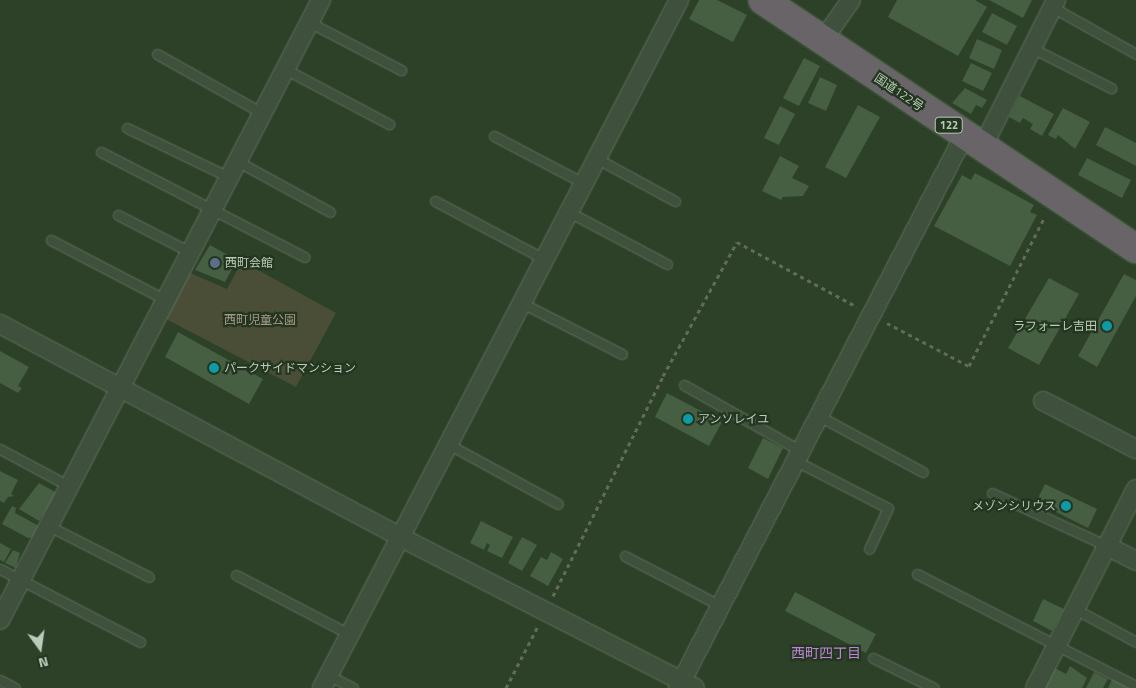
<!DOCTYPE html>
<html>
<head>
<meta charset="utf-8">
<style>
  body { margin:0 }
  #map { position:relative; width:1136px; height:688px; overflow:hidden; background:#2c4128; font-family:"Titillium Web","Noto Sans JP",sans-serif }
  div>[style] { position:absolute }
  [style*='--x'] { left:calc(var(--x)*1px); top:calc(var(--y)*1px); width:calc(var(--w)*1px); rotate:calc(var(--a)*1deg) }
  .green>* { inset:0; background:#4a4e37 }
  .building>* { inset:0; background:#465e42 }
  .path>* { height:3px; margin-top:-1.5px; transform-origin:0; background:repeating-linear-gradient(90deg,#626b56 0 4px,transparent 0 8px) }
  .roads { filter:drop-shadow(0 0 1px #60715d) drop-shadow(0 0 1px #60715d) }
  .service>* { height:9px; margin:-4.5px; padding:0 4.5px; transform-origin:4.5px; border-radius:4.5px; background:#3f503c }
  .minor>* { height:18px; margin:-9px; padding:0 9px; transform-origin:9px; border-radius:9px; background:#3f503c }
  .trunk>* { height:28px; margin:-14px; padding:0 14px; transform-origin:14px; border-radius:14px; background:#686468 }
  .dots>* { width:14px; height:14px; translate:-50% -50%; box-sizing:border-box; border:2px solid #233620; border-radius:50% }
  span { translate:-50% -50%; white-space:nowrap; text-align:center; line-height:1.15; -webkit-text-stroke:4.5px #233620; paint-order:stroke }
  .shield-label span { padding:1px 4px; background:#233620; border:1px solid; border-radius:4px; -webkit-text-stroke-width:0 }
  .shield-label { font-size:11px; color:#bbcbb9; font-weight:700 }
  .street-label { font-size:12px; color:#bbcbb9 }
  .poi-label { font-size:12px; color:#bbcbb9 }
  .left { translate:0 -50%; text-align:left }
  .right { translate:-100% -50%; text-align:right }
  .park-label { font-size:12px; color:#a99886 }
  .neighbourhood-label { font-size:14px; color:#bf84d8 }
  .north { position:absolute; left:15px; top:623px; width:50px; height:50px; -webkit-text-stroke:4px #233620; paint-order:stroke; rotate:166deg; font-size:14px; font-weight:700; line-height:20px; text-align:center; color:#bbcbb9 }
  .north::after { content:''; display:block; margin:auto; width:18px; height:22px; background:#bbcbb9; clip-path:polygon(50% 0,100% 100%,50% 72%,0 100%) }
</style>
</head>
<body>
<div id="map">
  <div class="green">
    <i style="clip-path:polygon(242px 261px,336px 313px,296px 387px,166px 319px,190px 273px,227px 289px)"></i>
  </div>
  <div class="building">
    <i style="clip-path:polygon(699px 0,717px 0,747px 15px,733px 42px,689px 19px)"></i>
    <i style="clip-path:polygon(897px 0,975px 0,987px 7px,958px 56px,888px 17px)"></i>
    <i style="clip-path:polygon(989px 0,1032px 0,1023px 18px)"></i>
    <i style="clip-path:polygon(992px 13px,1017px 26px,1007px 45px,982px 32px)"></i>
    <i style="clip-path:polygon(977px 39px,1002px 50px,994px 69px,969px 58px)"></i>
    <i style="clip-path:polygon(804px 58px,820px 66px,799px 106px,783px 98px)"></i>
    <i style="clip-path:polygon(971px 63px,992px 73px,983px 91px,962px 81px)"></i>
    <i style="clip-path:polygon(820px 77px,837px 85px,826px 111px,808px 103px)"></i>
    <i style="clip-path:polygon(965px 88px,987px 100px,982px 108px,976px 105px,971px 114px,952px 103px)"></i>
    <i style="clip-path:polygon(1020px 96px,1054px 114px,1042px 136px,1030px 129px,1033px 124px,1023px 118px,1020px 123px,1009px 117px)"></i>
    <i style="clip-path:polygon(858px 105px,880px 117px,846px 178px,825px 167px)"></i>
    <i style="clip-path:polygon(780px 106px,795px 114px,779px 145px,764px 138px)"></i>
    <i style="clip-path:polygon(1063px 108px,1090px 122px,1075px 149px,1058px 135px,1056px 139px,1048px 135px)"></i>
    <i style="clip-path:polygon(1105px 127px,1136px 143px,1136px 166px,1096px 145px)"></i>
    <i style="clip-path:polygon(780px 156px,799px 166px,792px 178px,809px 186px,803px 196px,783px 197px,781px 200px,762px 191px)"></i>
    <i style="clip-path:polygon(1087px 158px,1131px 180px,1122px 198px,1078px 175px)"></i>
    <i style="clip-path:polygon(975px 173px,1034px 205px,1030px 212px,1037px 215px,1010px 266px,934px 226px,962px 175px,971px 180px)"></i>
    <i style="clip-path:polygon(210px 245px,237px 260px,225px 282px,195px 270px)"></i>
    <i style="clip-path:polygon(1124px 274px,1136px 280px,1136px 296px,1097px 367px,1078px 356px)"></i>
    <i style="clip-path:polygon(1049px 278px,1079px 294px,1039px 365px,1008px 348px)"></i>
    <i style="clip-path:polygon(178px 332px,263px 379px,249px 404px,165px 357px)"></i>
    <i style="clip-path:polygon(0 351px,29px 367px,18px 386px,22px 388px,18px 393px,0 383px)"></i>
    <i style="clip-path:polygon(667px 393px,722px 422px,709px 446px,655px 417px)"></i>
    <i style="clip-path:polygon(763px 438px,783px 448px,768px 479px,748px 468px)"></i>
    <i style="clip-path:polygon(0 471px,18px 480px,11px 494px,14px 496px,8px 497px,4px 503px,0 501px)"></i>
    <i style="clip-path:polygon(39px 483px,57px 493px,39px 521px,19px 509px)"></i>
    <i style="clip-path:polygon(1045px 484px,1097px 509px,1088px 528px,1036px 502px)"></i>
    <i style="clip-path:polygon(12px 506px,16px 508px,15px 513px,39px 526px,34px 537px,28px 538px,2px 524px)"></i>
    <i style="clip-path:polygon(481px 521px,513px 537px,502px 558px,487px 551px,490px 545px,487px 543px,484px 550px,470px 543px)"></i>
    <i style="clip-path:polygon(522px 537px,537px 545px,522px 571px,508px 563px)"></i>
    <i style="clip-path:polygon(0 543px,11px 549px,4px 562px,0 560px)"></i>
    <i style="clip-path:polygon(13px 550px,20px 553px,16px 568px,5px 563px)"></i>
    <i style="clip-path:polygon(551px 552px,563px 559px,548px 586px,530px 576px,541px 557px,547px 560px)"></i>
    <i style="clip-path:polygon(795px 592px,876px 634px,866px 653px,785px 611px)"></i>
    <i style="clip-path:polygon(1043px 599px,1064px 609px,1052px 631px,1033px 621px)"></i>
    <i style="clip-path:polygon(1070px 666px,1087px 678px,1082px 688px,1045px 688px,1055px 668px,1066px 674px)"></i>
    <i style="clip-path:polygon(1094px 672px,1108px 679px,1103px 688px,1086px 688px)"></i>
    <i style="clip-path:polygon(1113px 677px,1128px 685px,1127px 688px,1108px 688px)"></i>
  </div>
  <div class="path">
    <i style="--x:887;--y:323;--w:93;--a:27.7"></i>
    <i style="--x:969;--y:366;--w:168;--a:-63.1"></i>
    <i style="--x:553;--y:596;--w:246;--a:-63.4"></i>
    <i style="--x:663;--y:376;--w:153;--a:-61.1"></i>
    <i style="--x:737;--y:242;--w:136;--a:28.4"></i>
    <i style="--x:506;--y:688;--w:70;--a:-62.7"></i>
  </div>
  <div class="roads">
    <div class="service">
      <i style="--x:1052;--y:7;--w:96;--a:29.2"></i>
      <i style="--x:309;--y:22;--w:104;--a:27.6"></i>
      <i style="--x:1032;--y:48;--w:89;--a:26.9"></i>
      <i style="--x:157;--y:54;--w:120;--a:29.3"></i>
      <i style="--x:285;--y:69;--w:118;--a:27.9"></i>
      <i style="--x:127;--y:128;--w:113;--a:25.7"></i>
      <i style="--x:494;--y:136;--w:101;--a:27.8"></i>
      <i style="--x:101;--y:152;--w:229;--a:27.3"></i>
      <i style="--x:596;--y:158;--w:90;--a:28.6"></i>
      <i style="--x:237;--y:161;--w:106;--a:28.7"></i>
      <i style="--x:435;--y:201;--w:123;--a:28"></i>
      <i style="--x:569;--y:212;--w:111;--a:28"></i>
      <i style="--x:118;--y:215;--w:81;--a:27.2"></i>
      <i style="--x:51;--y:240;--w:130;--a:27.6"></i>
      <i style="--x:522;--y:303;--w:112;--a:27"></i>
      <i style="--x:684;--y:385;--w:134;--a:29.4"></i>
      <i style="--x:819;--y:416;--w:118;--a:28.3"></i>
      <i style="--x:448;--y:444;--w:125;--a:28.6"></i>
      <i style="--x:0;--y:449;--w:78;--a:28.2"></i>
      <i style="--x:796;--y:461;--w:103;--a:27.1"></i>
      <i style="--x:888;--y:508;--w:45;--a:114.9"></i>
      <i style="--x:992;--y:493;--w:127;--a:24.7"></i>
      <i style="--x:49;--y:526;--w:112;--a:27"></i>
      <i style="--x:625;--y:556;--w:108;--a:27.5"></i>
      <i style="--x:0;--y:569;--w:158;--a:27.5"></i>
      <i style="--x:917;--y:574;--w:246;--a:27.1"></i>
      <i style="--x:236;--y:575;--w:127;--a:27.6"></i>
      <i style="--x:1075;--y:609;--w:69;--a:28.4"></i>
      <i style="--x:873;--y:658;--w:68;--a:26.2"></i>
      <i style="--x:328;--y:675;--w:28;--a:27"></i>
      <i style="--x:0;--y:680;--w:17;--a:28"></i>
    </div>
    <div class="minor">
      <i style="--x:823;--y:40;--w:49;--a:-55"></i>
      <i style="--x:982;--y:148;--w:165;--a:-63.4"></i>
      <i style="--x:0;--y:324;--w:453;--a:28"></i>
      <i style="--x:400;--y:537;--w:331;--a:27.1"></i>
      <i style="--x:1043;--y:401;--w:105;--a:27.3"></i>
      <i style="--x:1107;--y:546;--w:33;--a:27"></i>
      <i style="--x:0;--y:620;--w:698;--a:-62.63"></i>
      <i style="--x:322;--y:688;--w:775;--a:-62.58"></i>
      <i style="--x:678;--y:688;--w:622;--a:-62.61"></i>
      <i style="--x:1035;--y:688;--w:223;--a:-63.1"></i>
    </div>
    <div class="trunk">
      <i style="--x:763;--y:0;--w:448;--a:33.7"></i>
    </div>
  </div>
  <div class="dots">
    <i style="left:215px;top:263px;background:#5c6f8a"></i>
    <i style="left:1107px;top:326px;background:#0f9aa8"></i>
    <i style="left:214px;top:368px;background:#0f9aa8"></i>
    <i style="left:688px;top:419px;background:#0f9aa8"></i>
    <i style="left:1066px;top:506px;background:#0f9aa8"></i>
  </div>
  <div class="shield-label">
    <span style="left:949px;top:125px">122</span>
  </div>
  <div class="street-label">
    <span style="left:899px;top:92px;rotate:34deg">国道122号</span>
  </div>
  <div class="poi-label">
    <span class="left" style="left:225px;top:263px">西町会館</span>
    <span class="right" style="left:1097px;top:326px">ラフォーレ吉田</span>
    <span class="left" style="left:224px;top:368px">パークサイドマンション</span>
    <span class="left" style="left:698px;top:419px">アンソレイユ</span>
    <span class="right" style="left:1056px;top:506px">メゾンシリウス</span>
  </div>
  <div class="park-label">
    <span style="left:260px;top:320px">西町児童公園</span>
  </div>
  <div class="neighbourhood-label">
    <span style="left:826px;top:653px">西町四丁目</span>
  </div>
  <div class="north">N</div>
</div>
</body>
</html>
